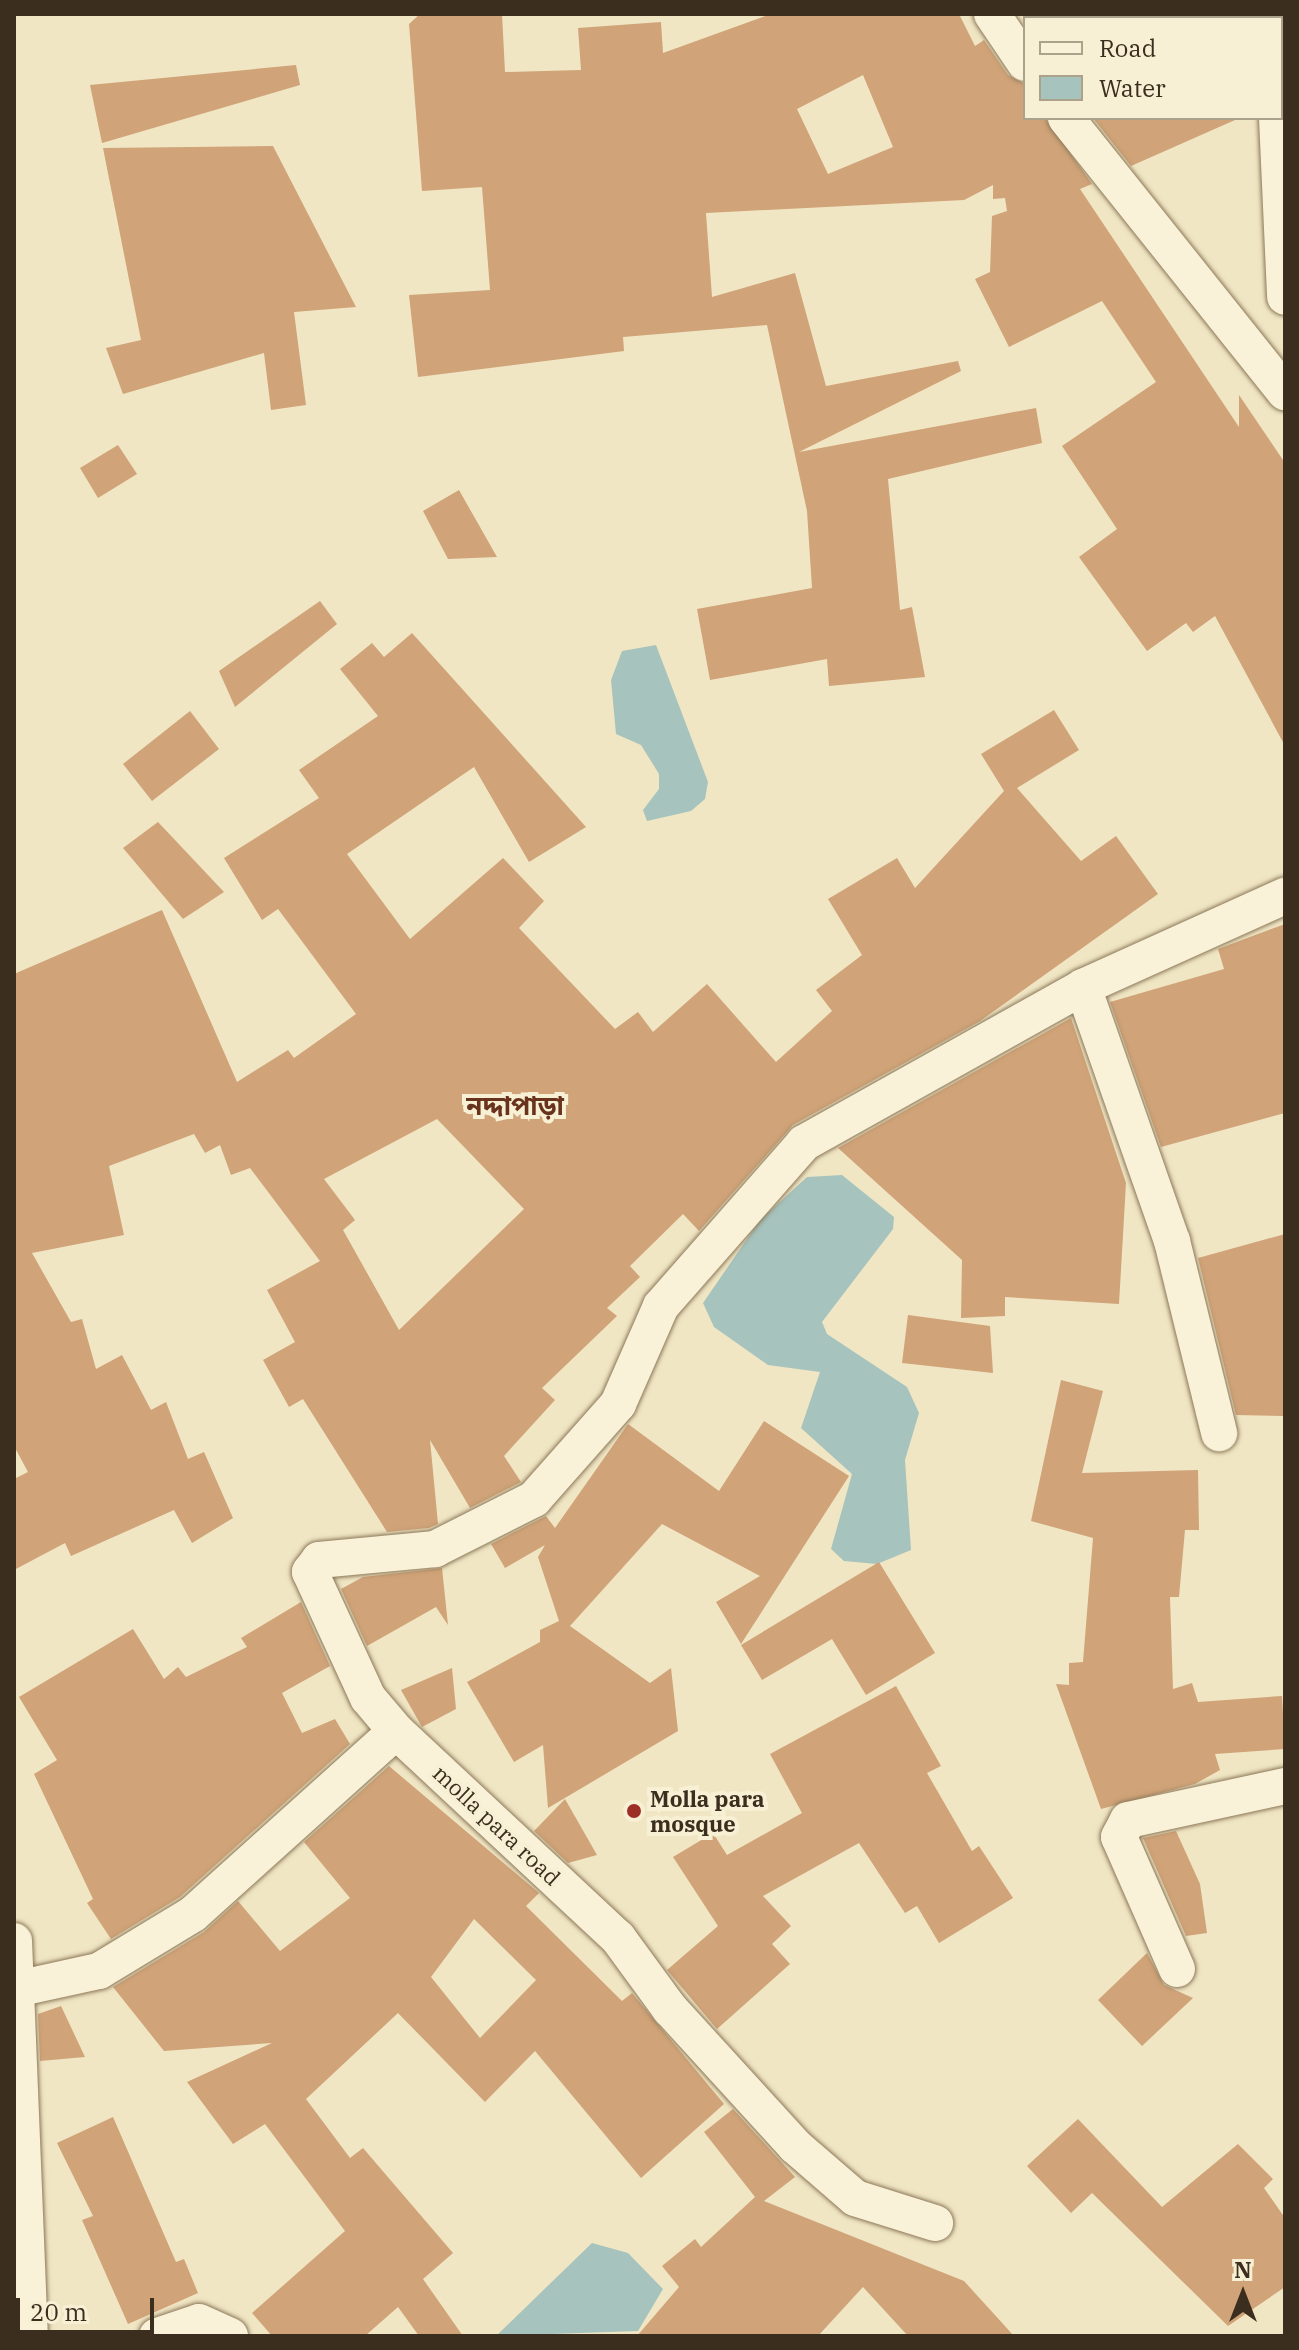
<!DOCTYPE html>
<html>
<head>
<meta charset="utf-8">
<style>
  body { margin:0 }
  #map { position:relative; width:1299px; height:2350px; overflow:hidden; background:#f0e6c4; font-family:"IBM Plex Serif","Noto Sans Bengali",serif }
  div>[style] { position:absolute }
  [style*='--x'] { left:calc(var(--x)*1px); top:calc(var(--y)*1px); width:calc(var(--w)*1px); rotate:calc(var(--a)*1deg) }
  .water>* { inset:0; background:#a6c3bd }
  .building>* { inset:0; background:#d0a378 }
  .roads { filter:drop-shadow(0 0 2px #8c7859) drop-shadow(0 0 2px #8c7859) }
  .minor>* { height:36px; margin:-18px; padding:0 18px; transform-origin:18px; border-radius:18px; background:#faf2d8 }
  .dots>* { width:22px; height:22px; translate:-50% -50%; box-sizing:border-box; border:4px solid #f7f0d4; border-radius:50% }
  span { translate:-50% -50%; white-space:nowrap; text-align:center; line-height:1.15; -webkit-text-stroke:8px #f7f0d4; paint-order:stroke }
  .poi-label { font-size:22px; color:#3b2e1e; font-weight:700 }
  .left { translate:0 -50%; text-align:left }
  .street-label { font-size:22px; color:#3b2e1e }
  .quarter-label { font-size:26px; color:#69321c; font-weight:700 }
  .frame { position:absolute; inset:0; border:16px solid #3b2e1e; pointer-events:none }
  .legend { position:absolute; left:1023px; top:16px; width:260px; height:104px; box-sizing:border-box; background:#f7f0d4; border:2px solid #aca28b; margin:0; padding:10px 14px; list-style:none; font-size:24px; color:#3b2e1e }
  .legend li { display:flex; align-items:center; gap:16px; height:40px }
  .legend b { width:40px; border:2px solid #aca28b }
  .north { position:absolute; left:1203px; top:2254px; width:80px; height:80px; -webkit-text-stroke:6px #f7f0d4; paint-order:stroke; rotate:0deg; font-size:22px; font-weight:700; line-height:32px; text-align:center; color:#3b2e1e }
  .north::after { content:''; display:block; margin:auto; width:28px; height:36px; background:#3b2e1e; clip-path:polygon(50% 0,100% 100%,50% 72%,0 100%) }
  .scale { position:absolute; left:16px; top:2298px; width:138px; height:36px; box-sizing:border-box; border:4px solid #3b2e1e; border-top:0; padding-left:10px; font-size:24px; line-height:28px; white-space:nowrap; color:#3b2e1e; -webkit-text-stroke:6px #f7f0d4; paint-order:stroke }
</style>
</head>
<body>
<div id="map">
  <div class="water">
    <i style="clip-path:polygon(656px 645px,708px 782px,705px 799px,691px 811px,647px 821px,643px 810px,659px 789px,659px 774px,641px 745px,616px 734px,611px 680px,622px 651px)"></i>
    <i style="clip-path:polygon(842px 1175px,894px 1217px,893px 1229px,822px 1322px,827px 1334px,907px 1387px,919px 1413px,905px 1460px,911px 1550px,877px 1564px,844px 1561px,831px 1549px,852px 1474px,801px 1428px,820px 1372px,768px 1365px,714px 1327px,703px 1303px,760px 1220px,807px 1177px)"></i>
    <i style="clip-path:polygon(592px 2243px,628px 2253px,663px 2289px,638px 2331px,496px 2336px)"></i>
  </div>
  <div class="building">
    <i style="clip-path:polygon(evenodd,420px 14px,502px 14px,505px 72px,581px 70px,578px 28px,661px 22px,663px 53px,771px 14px,959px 14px,975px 46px,984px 40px,1008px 75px,1025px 84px,1025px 118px,1045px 118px,1092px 184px,1080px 189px,1239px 427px,1239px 395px,1285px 463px,1285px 746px,1215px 616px,1193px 632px,1186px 623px,1147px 651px,1079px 557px,1117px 529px,1062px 446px,1156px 382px,1102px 301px,1009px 347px,975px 279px,990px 272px,992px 216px,1007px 211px,1005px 198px,993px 199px,993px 185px,964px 200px,706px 213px,712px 297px,795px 273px,826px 386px,958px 361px,961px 371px,799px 452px,1036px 408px,1042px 443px,888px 479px,900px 610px,912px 607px,925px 677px,829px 686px,827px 659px,710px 680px,697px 609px,812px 588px,807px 511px,767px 325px,623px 337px,624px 351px,418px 377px,409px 295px,490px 290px,482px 187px,422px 191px,409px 24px,420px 14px,863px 75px,893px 147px,828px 174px,797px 109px,863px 75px)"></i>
    <i style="clip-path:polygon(296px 65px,300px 85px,102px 143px,90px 85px)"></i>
    <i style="clip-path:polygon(1093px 118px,1146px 118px,1235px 120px,1131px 166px)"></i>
    <i style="clip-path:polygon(273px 146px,356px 307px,294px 312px,306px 405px,271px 410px,264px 353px,123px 394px,106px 348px,141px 340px,103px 148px)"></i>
    <i style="clip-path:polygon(118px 445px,137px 474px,98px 498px,80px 468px)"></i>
    <i style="clip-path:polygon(459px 490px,497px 557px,448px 559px,423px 511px)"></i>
    <i style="clip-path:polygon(320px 601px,337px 624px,235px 707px,219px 671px)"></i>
    <i style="clip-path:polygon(evenodd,412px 633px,586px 827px,529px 862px,474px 767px,347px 854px,410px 939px,503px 858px,544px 901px,519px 928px,615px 1029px,638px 1012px,653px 1032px,707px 984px,776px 1062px,832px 1011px,816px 990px,862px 955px,828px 899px,897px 858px,915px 888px,1004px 791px,981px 754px,1054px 710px,1079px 750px,1017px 788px,1081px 861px,1116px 836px,1158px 894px,980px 1021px,793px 1125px,699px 1231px,683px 1214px,630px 1266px,640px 1277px,607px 1308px,617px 1316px,542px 1388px,555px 1400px,504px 1456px,521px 1482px,470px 1508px,430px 1440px,438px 1524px,429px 1528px,387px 1532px,303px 1399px,289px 1407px,263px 1360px,295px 1342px,267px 1290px,320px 1261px,250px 1168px,231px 1175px,220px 1145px,205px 1153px,194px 1134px,109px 1166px,124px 1235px,32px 1253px,71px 1322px,82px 1319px,96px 1369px,122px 1355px,151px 1410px,166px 1402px,188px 1459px,204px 1452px,233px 1518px,192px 1543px,174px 1510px,71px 1556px,65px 1543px,14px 1570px,14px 1479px,28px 1472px,14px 1446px,14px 974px,162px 910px,237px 1082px,288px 1050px,294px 1058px,356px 1014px,278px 909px,262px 920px,224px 858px,319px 798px,299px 770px,378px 716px,340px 669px,372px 643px,384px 657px,412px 633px,437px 1119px,524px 1209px,399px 1330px,343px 1230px,355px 1220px,324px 1179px,437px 1119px)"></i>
    <i style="clip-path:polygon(190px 711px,219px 749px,152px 801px,123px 764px)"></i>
    <i style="clip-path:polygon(158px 822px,224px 892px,183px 919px,123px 848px)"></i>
    <i style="clip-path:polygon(1285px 924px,1285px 1113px,1161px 1147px,1110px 1002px,1224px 969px,1218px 949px)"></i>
    <i style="clip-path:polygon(1071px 1018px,1126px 1183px,1119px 1304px,1005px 1297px,1005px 1316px,961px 1318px,962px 1260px,838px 1148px)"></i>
    <i style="clip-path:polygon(1285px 1234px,1285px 1416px,1236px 1415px,1198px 1258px)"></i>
    <i style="clip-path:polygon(908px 1315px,990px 1326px,993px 1373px,902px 1363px)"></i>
    <i style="clip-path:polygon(1061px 1380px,1103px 1391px,1082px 1473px,1198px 1470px,1199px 1530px,1185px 1530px,1179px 1597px,1170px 1597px,1173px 1689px,1192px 1683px,1198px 1702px,1282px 1696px,1285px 1749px,1215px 1754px,1220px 1770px,1195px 1784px,1101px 1809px,1056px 1684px,1069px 1685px,1069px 1663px,1083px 1662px,1093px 1538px,1031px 1521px)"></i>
    <i style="clip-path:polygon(764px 1421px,849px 1476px,741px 1644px,716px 1602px,760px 1576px,662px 1524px,570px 1626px,650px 1683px,671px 1668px,678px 1731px,548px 1808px,543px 1745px,514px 1762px,467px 1682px,540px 1642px,540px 1630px,559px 1621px,538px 1557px,545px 1545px,505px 1568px,491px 1544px,546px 1516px,555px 1528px,628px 1424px,719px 1491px)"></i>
    <i style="clip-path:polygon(879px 1562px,935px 1653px,866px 1695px,832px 1639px,762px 1680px,741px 1645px)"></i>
    <i style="clip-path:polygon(442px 1568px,448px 1625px,436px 1607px,367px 1646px,341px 1589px,363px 1577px)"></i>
    <i style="clip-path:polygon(301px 1602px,330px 1666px,282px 1693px,302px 1733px,335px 1719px,350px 1744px,180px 1897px,111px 1939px,87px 1903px,93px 1899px,34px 1774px,57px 1760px,19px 1697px,133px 1629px,164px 1679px,178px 1667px,186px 1677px,247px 1647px,241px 1638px)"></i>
    <i style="clip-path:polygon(452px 1668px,456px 1709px,422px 1727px,401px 1690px)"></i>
    <i style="clip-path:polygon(896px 1686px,941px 1766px,927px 1773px,972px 1851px,979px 1846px,1013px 1898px,939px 1943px,917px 1906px,905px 1913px,859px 1843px,763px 1896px,791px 1926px,772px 1944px,790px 1964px,717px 2029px,667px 1970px,718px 1926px,673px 1857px,713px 1833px,727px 1855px,802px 1813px,770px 1754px)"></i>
    <i style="clip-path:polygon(evenodd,389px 1766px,539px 1893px,526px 1906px,622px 2001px,632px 1993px,724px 2104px,641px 2178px,535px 2051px,485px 2102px,398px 2013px,306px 2099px,350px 2158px,363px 2148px,453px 2253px,423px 2279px,463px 2336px,419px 2336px,398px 2307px,365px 2336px,272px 2336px,252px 2313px,345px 2231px,265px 2124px,233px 2144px,187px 2082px,272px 2043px,164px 2051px,113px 1987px,204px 1932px,238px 1901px,280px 1951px,350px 1898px,304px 1842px,389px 1766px,474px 1919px,536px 1980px,480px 2038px,431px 1977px,474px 1919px)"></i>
    <i style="clip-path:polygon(565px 1799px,597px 1855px,568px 1863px,534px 1831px)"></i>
    <i style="clip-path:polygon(1176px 1831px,1200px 1884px,1207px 1933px,1186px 1936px,1143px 1838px)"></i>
    <i style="clip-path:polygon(1147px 1953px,1164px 1985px,1193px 1998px,1142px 2046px,1098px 2000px)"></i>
    <i style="clip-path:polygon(61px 2006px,85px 2057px,40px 2061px,38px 2014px)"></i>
    <i style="clip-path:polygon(733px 2109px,795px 2177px,764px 2201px,964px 2281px,1014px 2336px,908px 2336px,863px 2287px,818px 2336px,637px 2336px,679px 2287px,662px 2266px,695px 2239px,701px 2247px,755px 2197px,704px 2132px)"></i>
    <i style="clip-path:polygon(113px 2117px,176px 2262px,184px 2259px,198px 2293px,128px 2324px,82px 2220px,93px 2216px,57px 2143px)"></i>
    <i style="clip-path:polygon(1078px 2119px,1162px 2207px,1238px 2144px,1273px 2179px,1264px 2188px,1285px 2218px,1285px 2287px,1228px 2326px,1092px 2193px,1071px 2213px,1027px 2166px)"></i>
  </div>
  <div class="roads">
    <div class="minor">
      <i style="--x:992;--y:14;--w:59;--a:56"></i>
      <i style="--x:1276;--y:18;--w:4;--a:-90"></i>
      <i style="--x:1066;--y:118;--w:351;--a:51.4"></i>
      <i style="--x:1277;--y:118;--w:179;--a:87.4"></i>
      <i style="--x:1083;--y:987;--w:269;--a:70.7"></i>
      <i style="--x:1172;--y:1241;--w:198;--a:76.2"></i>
      <i style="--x:396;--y:1731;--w:43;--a:-130.3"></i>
      <i style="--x:368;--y:1698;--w:139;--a:-114.7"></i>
      <i style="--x:310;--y:1572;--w:15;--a:-53"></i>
      <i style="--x:319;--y:1560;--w:117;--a:-5.4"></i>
      <i style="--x:435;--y:1549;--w:111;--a:-26.8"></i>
      <i style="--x:534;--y:1499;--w:127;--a:-48.5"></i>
      <i style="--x:618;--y:1404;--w:107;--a:-66.3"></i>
      <i style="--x:661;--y:1306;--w:217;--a:-48.7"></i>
      <i style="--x:804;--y:1143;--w:320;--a:-29.2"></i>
      <i style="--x:1083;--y:987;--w:222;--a:-24.3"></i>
      <i style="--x:14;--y:1941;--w:395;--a:87.7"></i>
      <i style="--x:1177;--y:1969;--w:144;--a:-113.7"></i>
      <i style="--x:1119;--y:1837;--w:19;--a:-62"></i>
      <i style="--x:1128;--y:1820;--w:161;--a:-12.2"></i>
      <i style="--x:21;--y:1988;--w:80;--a:-12.3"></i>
      <i style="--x:99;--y:1971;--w:110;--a:-31.2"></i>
      <i style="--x:193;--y:1914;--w:273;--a:-42"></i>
      <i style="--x:396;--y:1731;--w:304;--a:43"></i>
      <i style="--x:618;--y:1938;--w:88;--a:53.8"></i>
      <i style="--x:670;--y:2009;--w:185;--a:47.6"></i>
      <i style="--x:795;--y:2146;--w:79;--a:40.9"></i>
      <i style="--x:855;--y:2198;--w:84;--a:17.4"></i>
      <i style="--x:157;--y:2336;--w:44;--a:-18.4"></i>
      <i style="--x:199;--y:2322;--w:34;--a:24"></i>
    </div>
  </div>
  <div class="dots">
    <i style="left:634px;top:1811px;background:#9d2f27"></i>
  </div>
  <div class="poi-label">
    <span class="left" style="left:650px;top:1811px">Molla para<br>mosque</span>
  </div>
  <div class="street-label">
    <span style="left:497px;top:1825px;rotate:43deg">molla para road</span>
  </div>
  <div class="quarter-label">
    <span style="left:515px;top:1106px">নদ্দাপাড়া</span>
  </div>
  <div class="frame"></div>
  <ul class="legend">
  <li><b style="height:10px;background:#faf2d8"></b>Road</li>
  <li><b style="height:22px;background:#a6c3bd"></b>Water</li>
  </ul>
  <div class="north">N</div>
  <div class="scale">20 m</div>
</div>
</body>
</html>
